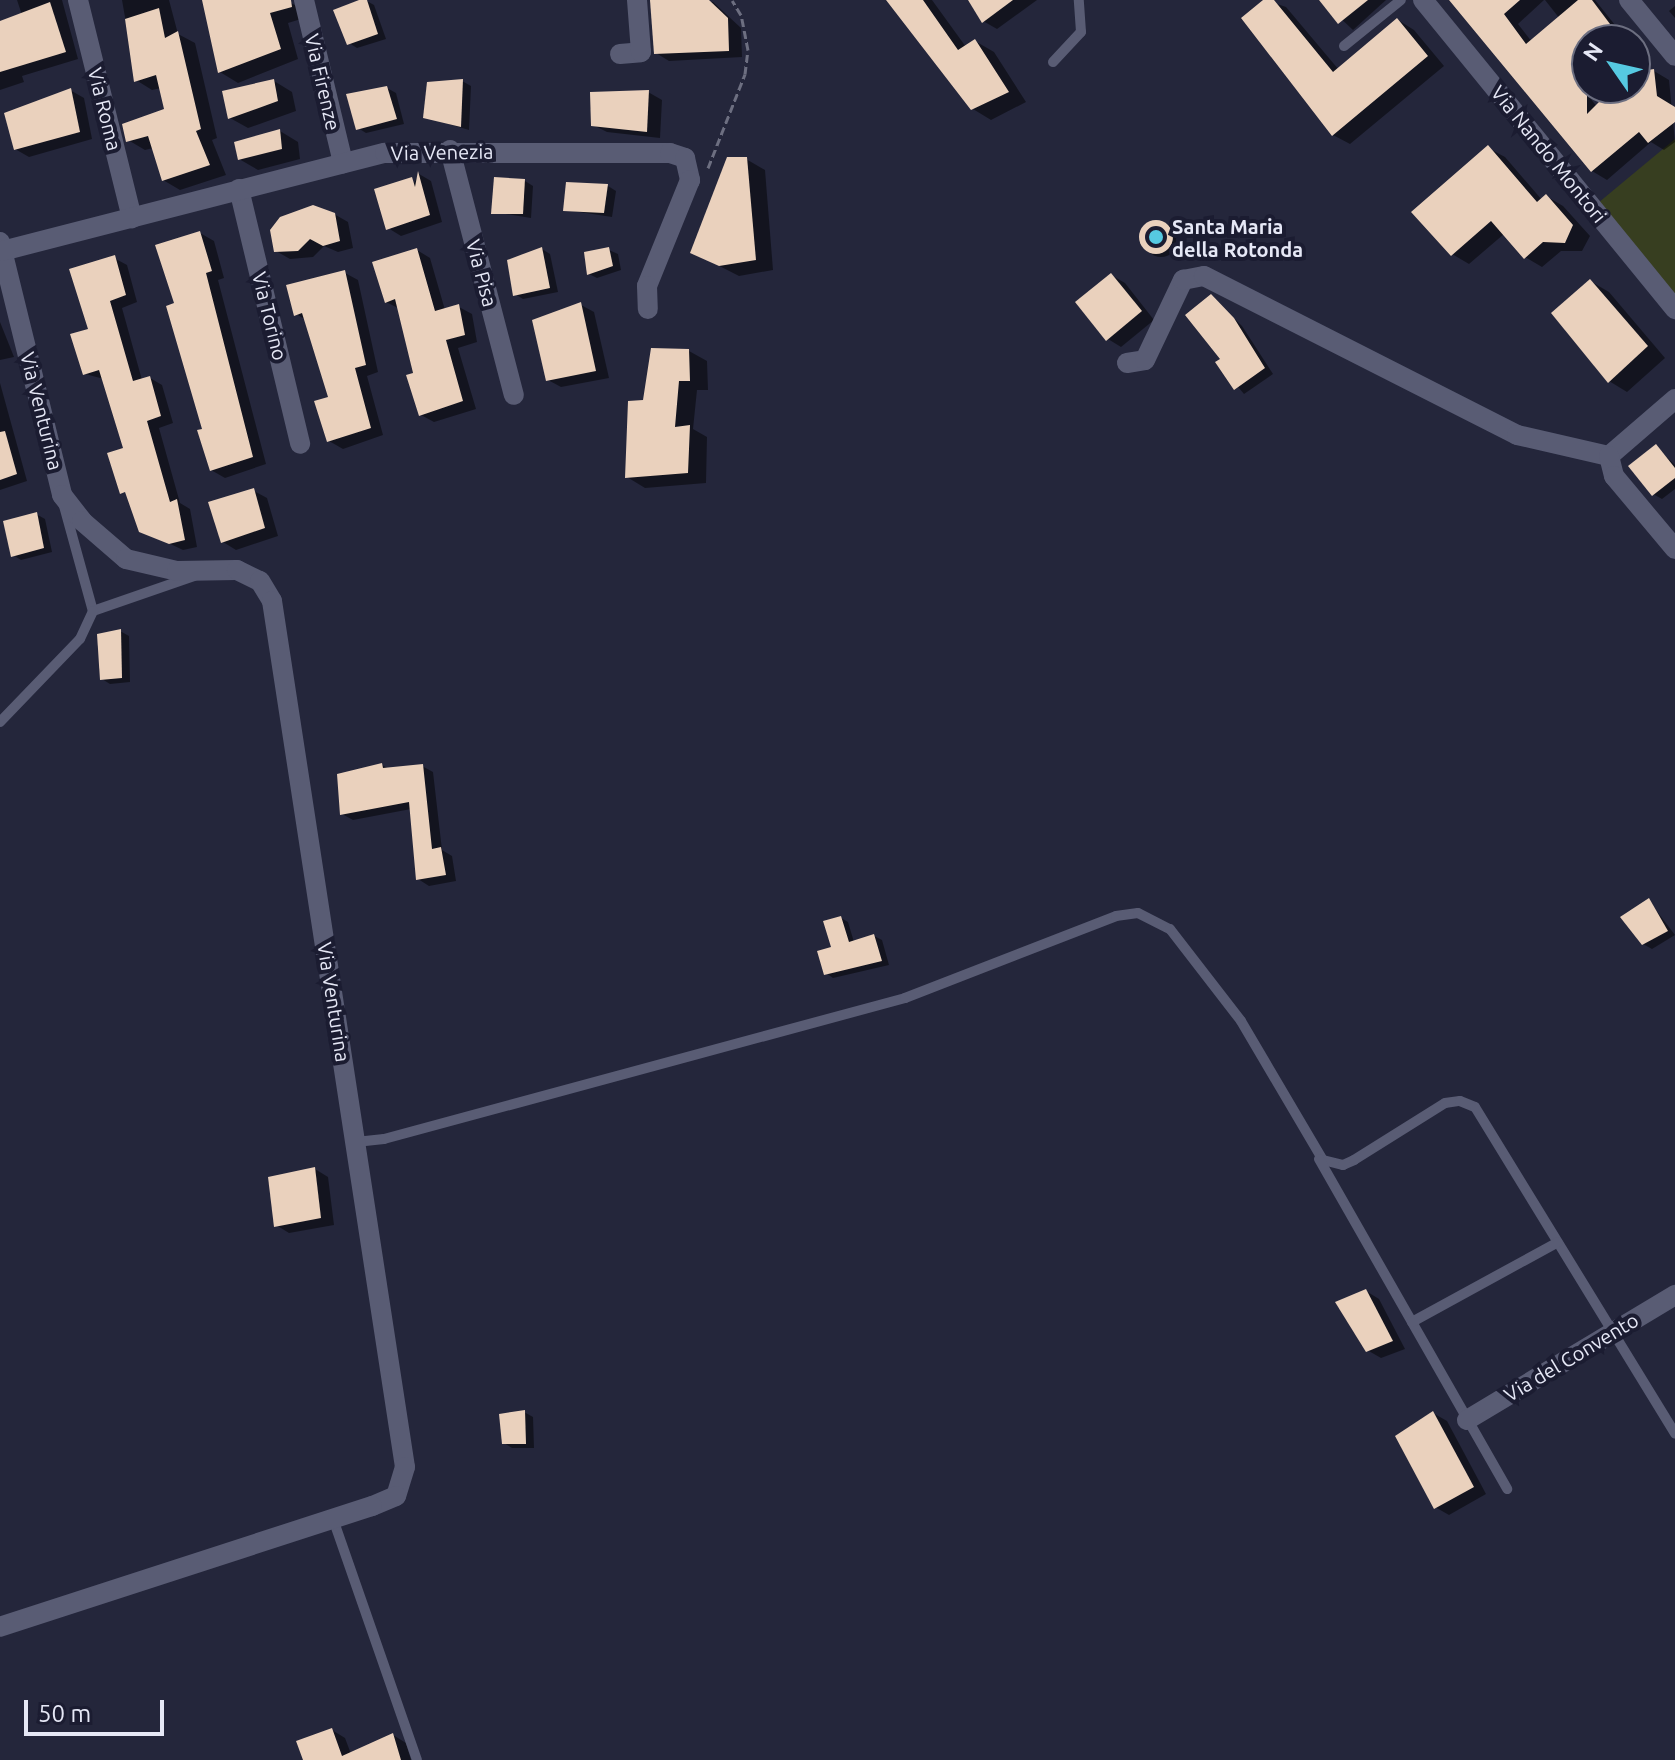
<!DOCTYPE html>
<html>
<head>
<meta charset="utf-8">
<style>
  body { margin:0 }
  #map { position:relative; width:1675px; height:1760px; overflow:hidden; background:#24263b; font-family:Ubuntu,sans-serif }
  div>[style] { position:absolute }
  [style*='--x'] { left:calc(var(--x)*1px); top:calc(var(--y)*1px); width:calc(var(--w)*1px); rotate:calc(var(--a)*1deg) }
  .green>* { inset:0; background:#373e20 }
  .shadow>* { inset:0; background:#0007 }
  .round { border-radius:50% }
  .building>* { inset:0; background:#ead1bd }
  .path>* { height:3px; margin-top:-1.5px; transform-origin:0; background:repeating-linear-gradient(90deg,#6d6f81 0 8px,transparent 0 12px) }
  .lane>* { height:10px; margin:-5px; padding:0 5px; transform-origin:5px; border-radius:5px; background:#595c74 }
  .street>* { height:20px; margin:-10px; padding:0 10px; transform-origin:10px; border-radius:10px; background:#595c74 }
  .dots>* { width:22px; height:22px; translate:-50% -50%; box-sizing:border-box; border:4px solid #1b1c31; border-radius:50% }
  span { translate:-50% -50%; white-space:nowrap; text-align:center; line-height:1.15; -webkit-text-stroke:8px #1b1c31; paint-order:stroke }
  .street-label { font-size:20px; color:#e6e8f6 }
  .poi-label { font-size:20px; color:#e6e8f6; font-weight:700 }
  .left { translate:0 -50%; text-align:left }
  .north { position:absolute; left:1571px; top:24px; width:80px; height:80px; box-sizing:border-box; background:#1b1c31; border:2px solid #6c6e80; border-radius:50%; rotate:304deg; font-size:22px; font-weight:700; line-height:32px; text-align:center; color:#e6e8f6 }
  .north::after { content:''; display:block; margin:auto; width:28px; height:36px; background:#56c9e1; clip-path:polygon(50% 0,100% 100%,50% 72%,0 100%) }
  .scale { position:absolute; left:24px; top:1700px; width:140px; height:36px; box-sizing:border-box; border:4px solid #e6e8f6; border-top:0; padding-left:10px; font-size:24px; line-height:28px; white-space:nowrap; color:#e6e8f6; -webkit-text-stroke:6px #1b1c31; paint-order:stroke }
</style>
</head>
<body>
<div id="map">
  <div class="green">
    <i style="clip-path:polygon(1675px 139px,1675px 296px,1598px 203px)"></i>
  </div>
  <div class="shadow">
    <i style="clip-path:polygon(17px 0,62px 0,78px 59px,22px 76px,24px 82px,0 90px,0 27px,23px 18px)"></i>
    <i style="clip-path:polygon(122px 0,169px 0,178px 34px,195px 43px,217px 138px,212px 140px,226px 175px,180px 190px,163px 180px,153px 148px,145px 150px,128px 140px,166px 110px,161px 88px,152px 90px,136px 80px)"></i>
    <i style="clip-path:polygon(213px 0,286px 0,298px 7px,301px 19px,288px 23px,298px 59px,238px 83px,220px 72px)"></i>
    <i style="clip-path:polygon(365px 0,374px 5px,386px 39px,357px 48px,349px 43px)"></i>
    <i style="clip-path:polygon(652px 0,713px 2px,741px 28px,742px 57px,669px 61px,656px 53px)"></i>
    <i style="clip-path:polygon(888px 0,932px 0,966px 47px,975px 41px,994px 52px,1026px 102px,991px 120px,973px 109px)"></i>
    <i style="clip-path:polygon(970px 0,1037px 0,997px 29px,983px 21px)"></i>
    <i style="clip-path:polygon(1266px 0,1286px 7px,1339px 70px,1398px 20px,1414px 30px,1444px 66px,1350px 144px,1333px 135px)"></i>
    <i style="clip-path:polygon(1321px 0,1386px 0,1353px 30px)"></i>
    <i style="clip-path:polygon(1451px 0,1544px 0,1518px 24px,1532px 42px,1560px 19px,1545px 0,1595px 0,1627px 40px,1587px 40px,1587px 88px,1596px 88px,1587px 94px,1597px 107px,1616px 88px,1635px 88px,1635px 74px,1654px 71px,1669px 80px,1675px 142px,1664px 150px,1651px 142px,1607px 180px,1592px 171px)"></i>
    <i style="clip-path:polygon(1675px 6px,1675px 18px,1669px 11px)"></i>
    <i style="clip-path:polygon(274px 81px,292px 92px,296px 111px,248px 128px,230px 118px)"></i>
    <i style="clip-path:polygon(462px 81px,471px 86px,469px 130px,425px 117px)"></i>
    <i style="clip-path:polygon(387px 88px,396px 93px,404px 124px,366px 133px,358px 128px)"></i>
    <i style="clip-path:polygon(70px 90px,84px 98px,92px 139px,29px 157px,15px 149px)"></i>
    <i style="clip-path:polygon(648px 92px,662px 100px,660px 138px,607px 132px,593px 125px)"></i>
    <i style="clip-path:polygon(280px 131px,298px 142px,300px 159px,258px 170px,239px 159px)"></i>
    <i style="clip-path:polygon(1488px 148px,1505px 157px,1542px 200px,1546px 196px,1563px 206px,1590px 236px,1582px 251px,1561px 251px,1542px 267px,1525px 257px,1504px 234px,1469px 264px,1452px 254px)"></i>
    <i style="clip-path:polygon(746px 159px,765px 170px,773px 270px,739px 276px,692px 252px)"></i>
    <i style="clip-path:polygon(419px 174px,431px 181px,442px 222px,401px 236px,388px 228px)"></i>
    <i style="clip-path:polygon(525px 181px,533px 186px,531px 218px,493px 212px)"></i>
    <i style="clip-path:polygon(608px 186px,616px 191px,612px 217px,566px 210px)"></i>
    <i style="clip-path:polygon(334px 214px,348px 222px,353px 248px,338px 252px,324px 246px,313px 257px,290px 259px,276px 251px)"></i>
    <i class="round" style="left:1144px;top:223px;width:34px;height:34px"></i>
    <i style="clip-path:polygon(200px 233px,214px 241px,224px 278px,218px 280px,266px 464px,225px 478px,211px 470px,176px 305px)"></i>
    <i style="clip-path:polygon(542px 249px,550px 254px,558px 292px,523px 299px,515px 294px)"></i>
    <i style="clip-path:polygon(417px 250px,430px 258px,445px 310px,459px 307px,472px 314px,477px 342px,458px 348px,476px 409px,434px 422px,421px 415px,400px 309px,386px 302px)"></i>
    <i style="clip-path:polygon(609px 250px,618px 254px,621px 270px,597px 278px,589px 274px)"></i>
    <i style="clip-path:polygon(114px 258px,127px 265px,137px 302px,122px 308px,142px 380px,150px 378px,162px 385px,173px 423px,159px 428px,180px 503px,190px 509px,197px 547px,183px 550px,141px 530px,125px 449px,104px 379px,85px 374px,90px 330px)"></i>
    <i style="clip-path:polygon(345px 273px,358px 280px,378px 372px,367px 376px,383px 435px,343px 449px,329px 441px,330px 399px,306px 320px,296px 314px)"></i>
    <i style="clip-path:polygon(1111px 275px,1125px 283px,1154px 320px,1121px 347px,1108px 339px)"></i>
    <i style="clip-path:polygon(1590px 281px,1609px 292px,1665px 358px,1627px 392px,1609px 381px)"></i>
    <i style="clip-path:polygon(1211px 296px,1242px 326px,1273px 374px,1244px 394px,1218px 363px,1223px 359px)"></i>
    <i style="clip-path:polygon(581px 305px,594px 312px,609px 378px,561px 387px,548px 380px)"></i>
    <i style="clip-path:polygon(0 322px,14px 357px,0 360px)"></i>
    <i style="clip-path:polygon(689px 351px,707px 361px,708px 390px,697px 390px,693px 429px,707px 437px,706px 483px,645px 488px,627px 477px,644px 401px)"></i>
    <i style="clip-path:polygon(0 383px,27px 481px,0 490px)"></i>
    <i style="clip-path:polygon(1656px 447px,1675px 465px,1675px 489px,1662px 499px,1653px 494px)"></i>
    <i style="clip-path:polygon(254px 491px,267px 498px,278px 536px,236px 550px,223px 542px)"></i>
    <i style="clip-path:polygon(36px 514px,45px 519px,52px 552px,21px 560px,13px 555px)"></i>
    <i style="clip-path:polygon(120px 631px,129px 636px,130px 682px,110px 684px,102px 679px)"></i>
    <i style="clip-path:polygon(382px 765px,389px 769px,422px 766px,433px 772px,442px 850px,452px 856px,456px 881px,429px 886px,418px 879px,411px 809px,353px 820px,342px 814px)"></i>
    <i style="clip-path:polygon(1649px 901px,1675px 935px,1652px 949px,1643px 944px)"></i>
    <i style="clip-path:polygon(841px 918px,848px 922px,854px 942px,874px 936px,882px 940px,889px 965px,833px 978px,826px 973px)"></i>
    <i style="clip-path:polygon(315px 1169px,328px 1177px,334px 1225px,289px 1233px,276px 1225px)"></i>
    <i style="clip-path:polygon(1366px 1291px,1379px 1299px,1405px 1349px,1381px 1358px,1367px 1350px)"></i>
    <i style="clip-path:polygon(524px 1412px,533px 1417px,534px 1448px,512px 1448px,504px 1443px)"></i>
    <i style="clip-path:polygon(1433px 1413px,1447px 1421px,1486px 1494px,1449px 1515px,1435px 1507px)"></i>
    <i style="clip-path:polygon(332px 1730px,345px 1738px,351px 1754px,393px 1735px,406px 1743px,411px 1760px,306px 1760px)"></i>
  </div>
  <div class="building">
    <i style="clip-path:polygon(202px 0,291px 0,292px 7px,270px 13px,281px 49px,218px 73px)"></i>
    <i style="clip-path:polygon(359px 0,367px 0,378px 34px,347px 45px,333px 10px)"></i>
    <i style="clip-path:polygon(650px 0,709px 0,728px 18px,729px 51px,654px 54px)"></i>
    <i style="clip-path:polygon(886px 0,923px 0,958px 50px,975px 39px,1009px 92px,971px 110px)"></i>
    <i style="clip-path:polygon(968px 0,1013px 0,982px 23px)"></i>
    <i style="clip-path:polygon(1263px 0,1274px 0,1333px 72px,1397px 18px,1428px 56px,1332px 136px,1241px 18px)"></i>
    <i style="clip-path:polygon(1319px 0,1368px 0,1338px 24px)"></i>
    <i style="clip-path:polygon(1449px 0,1520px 0,1504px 14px,1526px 44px,1578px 0,1592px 0,1622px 40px,1587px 40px,1587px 114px,1613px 88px,1635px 88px,1635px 72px,1654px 69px,1657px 96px,1675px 107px,1675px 122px,1648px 143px,1639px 132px,1591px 172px)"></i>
    <i style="clip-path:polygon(50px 2px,66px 52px,0 72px,0 21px)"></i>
    <i style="clip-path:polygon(159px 8px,165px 38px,178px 31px,201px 129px,196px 131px,210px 165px,162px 181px,148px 136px,126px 142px,122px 124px,164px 109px,156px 75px,134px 82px,125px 19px)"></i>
    <i style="clip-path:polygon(274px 79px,278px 101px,228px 119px,222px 91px)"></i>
    <i style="clip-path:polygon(463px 79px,461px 127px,423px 118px,427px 82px)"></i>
    <i style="clip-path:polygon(387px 86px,397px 119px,356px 130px,346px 94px)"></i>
    <i style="clip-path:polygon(71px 88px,80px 132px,14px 150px,4px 113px)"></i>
    <i style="clip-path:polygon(649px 90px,647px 132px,591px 126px,590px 92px)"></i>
    <i style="clip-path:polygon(280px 129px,282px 149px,238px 160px,234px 142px)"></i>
    <i style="clip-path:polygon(1488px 145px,1537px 202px,1546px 194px,1573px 225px,1565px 243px,1543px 242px,1524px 259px,1491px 221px,1451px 256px,1411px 212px)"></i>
    <i style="clip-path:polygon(727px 157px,747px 157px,756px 260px,719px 266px,690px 253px)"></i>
    <i style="clip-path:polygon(418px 171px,430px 215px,386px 230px,374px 189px,412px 177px,415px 187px)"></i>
    <i style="clip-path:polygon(494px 177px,525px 179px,523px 214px,491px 214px)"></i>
    <i style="clip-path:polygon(566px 182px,608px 184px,604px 213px,563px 211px)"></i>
    <i style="clip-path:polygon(313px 205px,335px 213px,340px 241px,323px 246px,310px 239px,298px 251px,274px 252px,270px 230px,280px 217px)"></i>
    <i class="round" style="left:1139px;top:220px;width:34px;height:34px"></i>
    <i style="clip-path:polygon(200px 231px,212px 271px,206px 273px,253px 457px,210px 471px,197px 430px,202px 429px,166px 306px,174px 303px,155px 245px)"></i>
    <i style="clip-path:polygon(542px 247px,550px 288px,513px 296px,507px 260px)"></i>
    <i style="clip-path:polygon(609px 247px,613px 266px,587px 275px,584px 252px)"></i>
    <i style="clip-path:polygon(417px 248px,435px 311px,459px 304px,465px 335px,446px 340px,463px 401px,419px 416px,406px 375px,413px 373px,395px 299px,385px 303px,372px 262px)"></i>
    <i style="clip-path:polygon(115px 255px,126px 295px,110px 301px,133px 381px,150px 376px,161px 416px,147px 421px,170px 502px,177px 499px,185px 540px,169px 544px,139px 532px,125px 492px,120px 494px,107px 453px,123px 448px,99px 370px,83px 375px,70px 334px,88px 329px,69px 269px)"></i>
    <i style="clip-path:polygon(345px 270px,366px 365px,355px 368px,371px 428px,327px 442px,314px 401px,328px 397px,302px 313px,294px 316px,286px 285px)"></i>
    <i style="clip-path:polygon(1111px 273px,1142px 311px,1106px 341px,1075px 302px)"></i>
    <i style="clip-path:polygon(1590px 279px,1648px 346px,1608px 383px,1551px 313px)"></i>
    <i style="clip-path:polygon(1211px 294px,1234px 318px,1265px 368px,1234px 390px,1215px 362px,1220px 359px,1185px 315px)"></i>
    <i style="clip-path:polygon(581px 302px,596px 371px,546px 381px,532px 320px)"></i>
    <i style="clip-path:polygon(651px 348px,689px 349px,690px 381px,679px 381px,675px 427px,690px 425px,688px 473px,625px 478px,628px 401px,643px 400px)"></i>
    <i style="clip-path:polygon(5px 431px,17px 474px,0 480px,0 432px)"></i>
    <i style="clip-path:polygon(1656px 444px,1675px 468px,1675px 478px,1652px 496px,1628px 466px)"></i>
    <i style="clip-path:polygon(254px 488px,265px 528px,221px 543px,208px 502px)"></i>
    <i style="clip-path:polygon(37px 512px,44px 548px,11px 557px,3px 521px)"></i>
    <i style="clip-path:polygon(121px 629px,122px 678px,100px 680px,97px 634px)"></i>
    <i style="clip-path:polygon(382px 763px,383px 768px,423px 764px,432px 849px,441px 847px,446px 875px,416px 880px,409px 802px,340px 815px,337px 774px)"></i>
    <i style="clip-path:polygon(1649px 898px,1668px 931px,1642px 945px,1620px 917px)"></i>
    <i style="clip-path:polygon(841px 916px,849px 942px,874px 934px,882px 961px,824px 975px,817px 951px,831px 947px,823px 921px)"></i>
    <i style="clip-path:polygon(315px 1167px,321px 1218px,274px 1227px,268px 1177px)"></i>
    <i style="clip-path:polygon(1366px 1289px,1393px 1341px,1366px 1352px,1335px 1302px)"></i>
    <i style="clip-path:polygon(525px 1410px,526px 1444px,502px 1444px,499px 1414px)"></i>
    <i style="clip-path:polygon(1433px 1411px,1474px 1487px,1434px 1509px,1395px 1436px)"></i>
    <i style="clip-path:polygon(332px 1728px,342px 1756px,393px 1733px,401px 1760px,303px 1760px,296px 1741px)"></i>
  </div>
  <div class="path">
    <i style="--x:708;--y:168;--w:101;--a:-68.5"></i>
    <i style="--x:745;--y:74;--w:24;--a:-83"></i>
    <i style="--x:748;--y:50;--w:36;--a:-101"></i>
    <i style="--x:741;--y:15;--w:17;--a:-121"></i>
  </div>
  <div class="lane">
    <i style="--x:1344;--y:46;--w:73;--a:-38.9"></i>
    <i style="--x:1053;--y:62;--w:41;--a:-47"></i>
    <i style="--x:1081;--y:32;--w:32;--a:-94"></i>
    <i style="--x:64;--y:506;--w:109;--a:74.6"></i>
    <i style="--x:93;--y:611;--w:107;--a:-19.1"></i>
    <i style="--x:0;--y:722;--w:115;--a:-46.1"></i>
    <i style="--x:80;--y:639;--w:31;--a:-65"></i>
    <i style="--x:356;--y:1142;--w:28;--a:-6"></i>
    <i style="--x:384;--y:1139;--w:540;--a:-15.14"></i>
    <i style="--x:905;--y:998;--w:226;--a:-21.2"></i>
    <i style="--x:1116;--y:916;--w:22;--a:-8"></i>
    <i style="--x:1138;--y:913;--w:36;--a:27"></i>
    <i style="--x:1170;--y:929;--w:116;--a:52.3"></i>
    <i style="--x:1241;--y:1021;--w:161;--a:59.5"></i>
    <i style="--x:1323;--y:1160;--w:21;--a:14"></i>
    <i style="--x:1343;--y:1165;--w:12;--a:-24"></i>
    <i style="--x:1354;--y:1160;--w:107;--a:-32.1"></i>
    <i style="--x:1445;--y:1103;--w:15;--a:-8"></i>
    <i style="--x:1460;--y:1101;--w:16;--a:22"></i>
    <i style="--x:1475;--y:1107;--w:383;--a:58.5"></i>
    <i style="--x:1319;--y:1159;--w:380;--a:60.3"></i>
    <i style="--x:1412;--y:1322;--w:166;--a:-28.7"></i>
    <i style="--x:332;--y:1516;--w:258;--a:70.8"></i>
  </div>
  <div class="street">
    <i style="--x:78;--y:0;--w:225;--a:76.1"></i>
    <i style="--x:304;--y:0;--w:168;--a:76.5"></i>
    <i style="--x:1423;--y:0;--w:399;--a:50.8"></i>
    <i style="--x:1629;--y:0;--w:72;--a:50.6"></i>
    <i style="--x:620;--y:54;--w:21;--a:-5"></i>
    <i style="--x:641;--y:52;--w:52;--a:-94.4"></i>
    <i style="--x:450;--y:150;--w:253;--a:75.4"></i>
    <i style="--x:239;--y:189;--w:262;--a:76.5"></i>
    <i style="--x:0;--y:242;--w:260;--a:76.2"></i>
    <i style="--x:62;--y:495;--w:33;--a:52"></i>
    <i style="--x:82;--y:521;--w:58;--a:40.8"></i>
    <i style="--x:126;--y:559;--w:52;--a:13.2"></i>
    <i style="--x:177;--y:571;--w:60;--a:-1"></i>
    <i style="--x:237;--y:570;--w:25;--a:26"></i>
    <i style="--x:260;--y:581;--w:23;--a:59"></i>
    <i style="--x:272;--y:601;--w:876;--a:81.27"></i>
    <i style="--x:405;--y:1467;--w:30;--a:107"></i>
    <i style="--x:396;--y:1496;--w:26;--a:157"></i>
    <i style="--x:372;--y:1506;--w:391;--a:162"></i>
    <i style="--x:2;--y:251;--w:395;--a:-14.4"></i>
    <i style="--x:385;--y:153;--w:285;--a:0"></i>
    <i style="--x:670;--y:153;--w:16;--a:18"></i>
    <i style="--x:685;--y:158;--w:23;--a:77"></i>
    <i style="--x:690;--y:180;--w:114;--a:112.1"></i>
    <i style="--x:647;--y:286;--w:23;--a:88"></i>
    <i style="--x:1127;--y:363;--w:18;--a:-9"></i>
    <i style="--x:1145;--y:360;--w:89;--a:-64.6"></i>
    <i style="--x:1183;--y:280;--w:21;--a:-11"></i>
    <i style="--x:1204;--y:276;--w:351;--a:26.9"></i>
    <i style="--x:1517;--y:435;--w:94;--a:12.9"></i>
    <i style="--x:1675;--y:399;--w:87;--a:139.2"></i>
    <i style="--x:1609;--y:456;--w:21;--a:76"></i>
    <i style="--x:1614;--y:476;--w:95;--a:50.1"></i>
    <i style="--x:1467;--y:1420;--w:243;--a:-31"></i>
  </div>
  <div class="dots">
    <i style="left:1156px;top:237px;background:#56c9e1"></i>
  </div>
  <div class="street-label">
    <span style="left:323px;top:82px;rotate:77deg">Via Firenze</span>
    <span style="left:105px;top:109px;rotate:76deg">Via Roma</span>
    <span style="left:442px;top:152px;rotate:-1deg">Via Venezia</span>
    <span style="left:1549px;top:154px;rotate:51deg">Via Nando Montori</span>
    <span style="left:482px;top:273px;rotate:75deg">Via Pisa</span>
    <span style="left:270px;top:316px;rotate:76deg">Via Torino</span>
    <span style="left:42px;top:411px;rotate:76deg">Via Venturina</span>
    <span style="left:334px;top:1002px;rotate:81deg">Via Venturina</span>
    <span style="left:1571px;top:1357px;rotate:-31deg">Via del Convento</span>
  </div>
  <div class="poi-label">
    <span class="left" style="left:1172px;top:238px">Santa Maria<br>della Rotonda</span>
  </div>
  <div class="north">N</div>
  <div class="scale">50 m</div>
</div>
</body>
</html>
